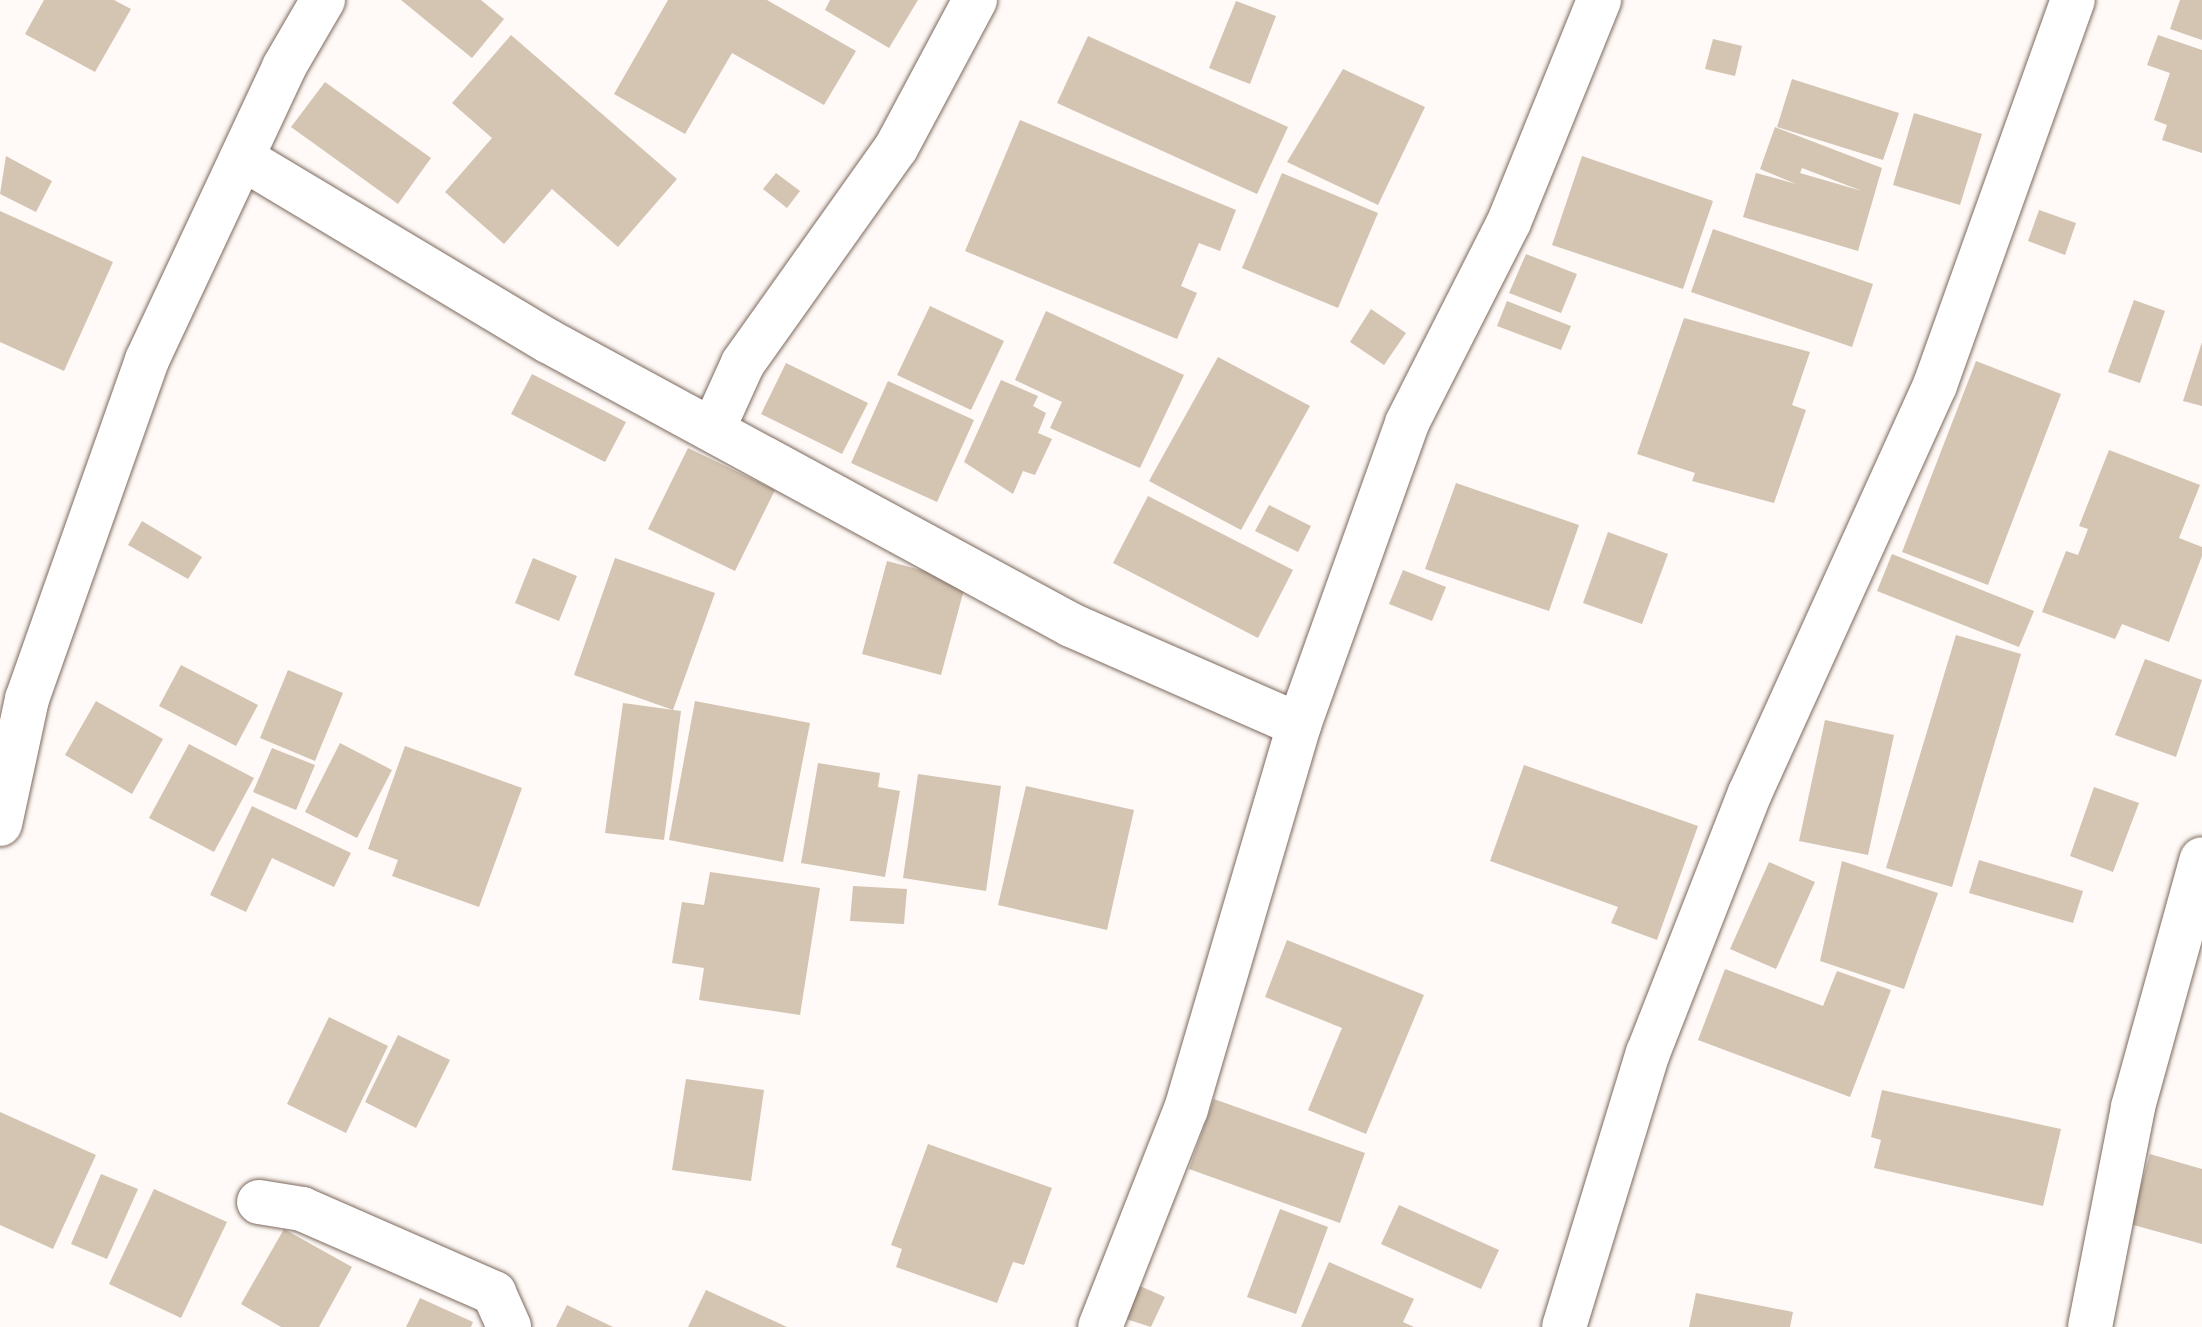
<!DOCTYPE html>
<html>
<head>
<meta charset="utf-8">
<style>
  body { margin:0 }
  #map { position:relative; width:2202px; height:1327px; overflow:hidden; background:#fffaf7; font-family:"DejaVu Sans",sans-serif }
  div>[style] { position:absolute }
  [style*='--x'] { left:calc(var(--x)*1px); top:calc(var(--y)*1px); width:calc(var(--w)*1px); rotate:calc(var(--a)*1deg) }
  .building>* { inset:0; background:#d4c4b2 }
  .roads { filter:drop-shadow(0 0 2px #7d6a5e) drop-shadow(0 0 2px #7d6a5e) }
  .minor>* { height:44px; margin:-22px; padding:0 22px; transform-origin:22px; border-radius:22px; background:#fff }
  span { translate:-50% -50%; white-space:nowrap; text-align:center; line-height:1.15; -webkit-text-stroke:7px #fff; paint-order:stroke }
</style>
</head>
<body>
<div id="map">
  <div class="building">
    <i style="clip-path:polygon(44px 0,114px 0,131px 9px,95px 72px,25px 34px)"></i>
    <i style="clip-path:polygon(401px 0,481px 0,504px 19px,472px 58px)"></i>
    <i style="clip-path:polygon(668px 0,767px 0,856px 51px,824px 105px,732px 53px,685px 134px,614px 94px)"></i>
    <i style="clip-path:polygon(830px 0,918px 0,889px 48px,825px 10px)"></i>
    <i style="clip-path:polygon(2180px 0,2202px 0,2202px 40px,2170px 29px)"></i>
    <i style="clip-path:polygon(1236px 1px,1276px 16px,1250px 84px,1209px 68px)"></i>
    <i style="clip-path:polygon(511px 35px,677px 179px,618px 247px,552px 189px,504px 244px,445px 192px,492px 138px,452px 103px)"></i>
    <i style="clip-path:polygon(2158px 35px,2202px 50px,2202px 153px,2162px 140px,2167px 125px,2154px 120px,2170px 73px,2147px 65px)"></i>
    <i style="clip-path:polygon(1088px 36px,1288px 127px,1257px 194px,1057px 103px)"></i>
    <i style="clip-path:polygon(1713px 39px,1742px 46px,1735px 76px,1705px 69px)"></i>
    <i style="clip-path:polygon(1343px 69px,1425px 107px,1378px 205px,1287px 162px)"></i>
    <i style="clip-path:polygon(1792px 79px,1899px 113px,1883px 160px,1777px 127px)"></i>
    <i style="clip-path:polygon(325px 82px,431px 158px,398px 204px,291px 127px)"></i>
    <i style="clip-path:polygon(1914px 113px,1982px 134px,1960px 205px,1893px 185px)"></i>
    <i style="clip-path:polygon(1020px 120px,1236px 210px,1220px 251px,1199px 243px,1181px 286px,1197px 293px,1177px 339px,965px 251px)"></i>
    <i style="clip-path:polygon(evenodd,1775px 127px,1882px 168px,1858px 251px,1743px 217px,1756px 173px,1796px 184px,1760px 169px,1775px 127px,1802px 168px,1862px 191px,1800px 173px,1802px 168px)"></i>
    <i style="clip-path:polygon(6px 156px,52px 181px,36px 212px,0 194px)"></i>
    <i style="clip-path:polygon(1582px 156px,1713px 201px,1683px 289px,1552px 245px)"></i>
    <i style="clip-path:polygon(776px 173px,800px 191px,787px 208px,763px 189px)"></i>
    <i style="clip-path:polygon(1282px 173px,1378px 213px,1338px 308px,1242px 268px)"></i>
    <i style="clip-path:polygon(2039px 210px,2076px 223px,2065px 255px,2028px 241px)"></i>
    <i style="clip-path:polygon(0 211px,113px 262px,64px 371px,0 342px)"></i>
    <i style="clip-path:polygon(1713px 229px,1873px 284px,1852px 347px,1691px 292px)"></i>
    <i style="clip-path:polygon(1526px 254px,1577px 274px,1561px 313px,1509px 293px)"></i>
    <i style="clip-path:polygon(2134px 300px,2165px 311px,2140px 383px,2108px 372px)"></i>
    <i style="clip-path:polygon(1507px 301px,1571px 326px,1561px 350px,1497px 326px)"></i>
    <i style="clip-path:polygon(930px 306px,1004px 341px,971px 410px,897px 375px)"></i>
    <i style="clip-path:polygon(1371px 309px,1406px 333px,1384px 365px,1350px 342px)"></i>
    <i style="clip-path:polygon(1046px 311px,1184px 375px,1140px 468px,1050px 428px,1062px 402px,1015px 380px)"></i>
    <i style="clip-path:polygon(1684px 318px,1810px 352px,1792px 405px,1806px 410px,1774px 503px,1692px 481px,1695px 473px,1637px 454px)"></i>
    <i style="clip-path:polygon(2202px 342px,2202px 406px,2183px 401px)"></i>
    <i style="clip-path:polygon(1218px 357px,1310px 406px,1241px 530px,1149px 481px)"></i>
    <i style="clip-path:polygon(1976px 361px,2061px 394px,1988px 585px,1902px 552px)"></i>
    <i style="clip-path:polygon(786px 363px,868px 403px,842px 454px,761px 414px)"></i>
    <i style="clip-path:polygon(532px 374px,626px 422px,605px 462px,511px 414px)"></i>
    <i style="clip-path:polygon(1001px 380px,1038px 396px,1033px 406px,1046px 413px,1038px 433px,1052px 439px,1035px 475px,1023px 471px,1013px 494px,964px 462px)"></i>
    <i style="clip-path:polygon(888px 381px,974px 420px,937px 502px,851px 463px)"></i>
    <i style="clip-path:polygon(688px 448px,775px 490px,735px 571px,648px 529px)"></i>
    <i style="clip-path:polygon(2109px 450px,2200px 485px,2179px 538px,2202px 547px,2202px 556px,2169px 642px,2122px 624px,2115px 639px,2042px 612px,2066px 551px,2078px 555px,2088px 529px,2079px 526px)"></i>
    <i style="clip-path:polygon(1456px 483px,1579px 525px,1549px 611px,1425px 569px)"></i>
    <i style="clip-path:polygon(1148px 496px,1293px 570px,1258px 638px,1113px 563px)"></i>
    <i style="clip-path:polygon(1269px 505px,1311px 526px,1298px 552px,1255px 531px)"></i>
    <i style="clip-path:polygon(142px 521px,202px 557px,188px 579px,128px 545px)"></i>
    <i style="clip-path:polygon(1608px 532px,1668px 554px,1642px 624px,1583px 603px)"></i>
    <i style="clip-path:polygon(1892px 554px,2034px 611px,2019px 647px,1877px 591px)"></i>
    <i style="clip-path:polygon(533px 558px,577px 576px,559px 621px,515px 603px)"></i>
    <i style="clip-path:polygon(615px 558px,715px 593px,673px 710px,574px 675px)"></i>
    <i style="clip-path:polygon(887px 561px,966px 582px,941px 675px,862px 654px)"></i>
    <i style="clip-path:polygon(1403px 570px,1446px 587px,1432px 621px,1389px 604px)"></i>
    <i style="clip-path:polygon(1956px 635px,2021px 654px,1952px 887px,1886px 868px)"></i>
    <i style="clip-path:polygon(2145px 659px,2202px 680px,2176px 757px,2115px 735px)"></i>
    <i style="clip-path:polygon(181px 665px,258px 705px,236px 746px,159px 706px)"></i>
    <i style="clip-path:polygon(288px 670px,343px 693px,315px 761px,260px 738px)"></i>
    <i style="clip-path:polygon(96px 701px,163px 739px,132px 794px,65px 755px)"></i>
    <i style="clip-path:polygon(695px 701px,810px 723px,783px 862px,669px 840px)"></i>
    <i style="clip-path:polygon(623px 703px,681px 711px,664px 840px,605px 833px)"></i>
    <i style="clip-path:polygon(1825px 720px,1894px 735px,1868px 855px,1799px 841px)"></i>
    <i style="clip-path:polygon(340px 743px,392px 770px,357px 838px,305px 812px)"></i>
    <i style="clip-path:polygon(189px 744px,254px 778px,214px 852px,149px 818px)"></i>
    <i style="clip-path:polygon(405px 746px,522px 788px,479px 907px,392px 876px,398px 860px,368px 849px)"></i>
    <i style="clip-path:polygon(272px 748px,315px 765px,296px 810px,253px 792px)"></i>
    <i style="clip-path:polygon(818px 763px,880px 773px,878px 787px,900px 791px,885px 877px,801px 863px)"></i>
    <i style="clip-path:polygon(1524px 765px,1698px 826px,1657px 940px,1611px 923px,1618px 907px,1490px 861px)"></i>
    <i style="clip-path:polygon(918px 774px,1001px 786px,986px 891px,903px 878px)"></i>
    <i style="clip-path:polygon(1026px 786px,1134px 810px,1107px 930px,998px 905px)"></i>
    <i style="clip-path:polygon(2094px 787px,2139px 803px,2113px 872px,2070px 856px)"></i>
    <i style="clip-path:polygon(252px 806px,351px 853px,334px 887px,272px 858px,246px 912px,210px 895px)"></i>
    <i style="clip-path:polygon(1979px 860px,2083px 891px,2073px 923px,1969px 893px)"></i>
    <i style="clip-path:polygon(1842px 861px,1938px 893px,1904px 989px,1820px 961px)"></i>
    <i style="clip-path:polygon(1769px 862px,1815px 882px,1776px 969px,1730px 949px)"></i>
    <i style="clip-path:polygon(710px 872px,820px 888px,800px 1015px,699px 1000px,704px 968px,672px 963px,682px 902px,704px 905px)"></i>
    <i style="clip-path:polygon(853px 886px,907px 889px,904px 924px,850px 921px)"></i>
    <i style="clip-path:polygon(1287px 940px,1424px 995px,1366px 1134px,1308px 1110px,1342px 1028px,1265px 997px)"></i>
    <i style="clip-path:polygon(1725px 969px,1823px 1006px,1837px 971px,1891px 990px,1850px 1097px,1698px 1040px)"></i>
    <i style="clip-path:polygon(329px 1017px,388px 1046px,346px 1133px,287px 1104px)"></i>
    <i style="clip-path:polygon(398px 1035px,450px 1060px,416px 1128px,365px 1102px)"></i>
    <i style="clip-path:polygon(686px 1079px,764px 1090px,751px 1181px,672px 1170px)"></i>
    <i style="clip-path:polygon(1882px 1090px,2061px 1129px,2043px 1206px,1874px 1168px,1881px 1140px,1871px 1137px)"></i>
    <i style="clip-path:polygon(1214px 1099px,1365px 1153px,1340px 1223px,1189px 1169px)"></i>
    <i style="clip-path:polygon(0 1112px,96px 1155px,53px 1249px,0 1225px)"></i>
    <i style="clip-path:polygon(928px 1144px,1052px 1188px,1024px 1265px,1013px 1262px,997px 1303px,896px 1267px,902px 1249px,891px 1245px)"></i>
    <i style="clip-path:polygon(2150px 1154px,2202px 1169px,2202px 1244px,2130px 1224px)"></i>
    <i style="clip-path:polygon(101px 1174px,138px 1189px,107px 1259px,71px 1244px)"></i>
    <i style="clip-path:polygon(154px 1189px,227px 1222px,181px 1318px,109px 1284px)"></i>
    <i style="clip-path:polygon(1399px 1205px,1499px 1250px,1481px 1289px,1381px 1244px)"></i>
    <i style="clip-path:polygon(1280px 1209px,1328px 1227px,1296px 1314px,1247px 1297px)"></i>
    <i style="clip-path:polygon(284px 1229px,352px 1267px,319px 1327px,281px 1327px,241px 1304px)"></i>
    <i style="clip-path:polygon(1329px 1262px,1414px 1299px,1403px 1322px,1414px 1327px,1301px 1327px)"></i>
    <i style="clip-path:polygon(1140px 1286px,1165px 1297px,1151px 1327px,1126px 1319px)"></i>
    <i style="clip-path:polygon(706px 1290px,787px 1327px,688px 1327px)"></i>
    <i style="clip-path:polygon(1696px 1293px,1793px 1312px,1790px 1327px,1689px 1327px)"></i>
    <i style="clip-path:polygon(420px 1298px,473px 1322px,471px 1327px,406px 1327px)"></i>
    <i style="clip-path:polygon(567px 1305px,613px 1327px,556px 1327px)"></i>
  </div>
  <div class="roads">
    <div class="minor">
      <i style="--x:242;--y:158;--w:357;--a:30.9"></i>
      <i style="--x:548;--y:341;--w:595;--a:28.5"></i>
      <i style="--x:1071;--y:625;--w:249;--a:23.7"></i>
      <i style="--x:714;--y:427;--w:70;--a:-65.6"></i>
      <i style="--x:743;--y:363;--w:264;--a:-54.6"></i>
      <i style="--x:896;--y:148;--w:168;--a:-61.9"></i>
      <i style="--x:0;--y:824;--w:128;--a:-77.8"></i>
      <i style="--x:27;--y:699;--w:360;--a:-70.5"></i>
      <i style="--x:147;--y:360;--w:323;--a:-64.9"></i>
      <i style="--x:284;--y:67;--w:78;--a:-59.8"></i>
      <i style="--x:259;--y:1202;--w:44;--a:9.2"></i>
      <i style="--x:302;--y:1209;--w:210;--a:23.6"></i>
      <i style="--x:494;--y:1293;--w:37;--a:66"></i>
      <i style="--x:1100;--y:1327;--w:234;--a:-68.5"></i>
      <i style="--x:1186;--y:1109;--w:400;--a:-73.6"></i>
      <i style="--x:1299;--y:725;--w:321;--a:-70.3"></i>
      <i style="--x:1407;--y:423;--w:225;--a:-63.1"></i>
      <i style="--x:1509;--y:222;--w:240;--a:-67.9"></i>
      <i style="--x:1564;--y:1327;--w:287;--a:-73"></i>
      <i style="--x:1648;--y:1053;--w:279;--a:-68.6"></i>
      <i style="--x:1750;--y:793;--w:448;--a:-65.6"></i>
      <i style="--x:1935;--y:385;--w:409;--a:-70.3"></i>
      <i style="--x:2090;--y:1327;--w:224;--a:-78.9"></i>
      <i style="--x:2133;--y:1107;--w:257;--a:-74.5"></i>
    </div>
  </div>
</div>
</body>
</html>
